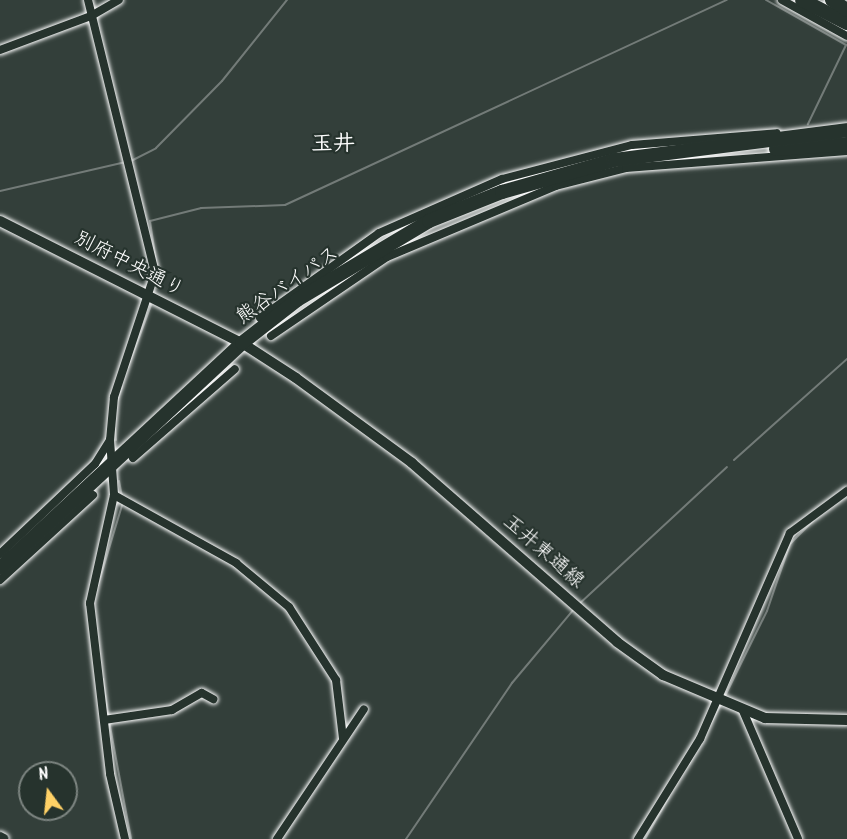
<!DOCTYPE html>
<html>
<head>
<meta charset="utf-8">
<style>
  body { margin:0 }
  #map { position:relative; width:847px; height:839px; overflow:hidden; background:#333f3a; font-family:Kalam,"Klee One",sans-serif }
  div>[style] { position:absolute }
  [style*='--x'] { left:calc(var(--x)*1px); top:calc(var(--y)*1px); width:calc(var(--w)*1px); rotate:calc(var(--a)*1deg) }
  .stream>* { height:2px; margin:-1px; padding:0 1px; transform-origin:1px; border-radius:1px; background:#737b78 }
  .roads { filter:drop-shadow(0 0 2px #fff) drop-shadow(0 0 2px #fff) }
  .minor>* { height:8px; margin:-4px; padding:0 4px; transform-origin:4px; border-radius:4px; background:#26332d }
  .tertiary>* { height:10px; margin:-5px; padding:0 5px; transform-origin:5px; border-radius:5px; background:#26332d }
  .secondary>* { height:10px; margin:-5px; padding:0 5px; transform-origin:5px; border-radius:5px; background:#26332d }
  .trunk>* { height:14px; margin:-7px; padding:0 7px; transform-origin:7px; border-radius:7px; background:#26332d }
  span { translate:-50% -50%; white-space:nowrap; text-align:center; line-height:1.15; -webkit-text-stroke:4.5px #26332d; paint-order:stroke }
  .street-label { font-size:20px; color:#fff }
  .quarter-label { font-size:22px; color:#fff; font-weight:700 }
  .north { position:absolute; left:18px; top:761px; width:60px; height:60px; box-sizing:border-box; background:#26332d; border:2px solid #7d8581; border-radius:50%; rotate:345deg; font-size:16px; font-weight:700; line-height:24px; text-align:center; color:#fff }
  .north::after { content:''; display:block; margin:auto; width:21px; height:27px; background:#ffd166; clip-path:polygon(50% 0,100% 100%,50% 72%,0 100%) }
</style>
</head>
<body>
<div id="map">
  <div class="stream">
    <i style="--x:766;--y:0;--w:92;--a:29.4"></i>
    <i style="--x:846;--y:45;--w:88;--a:115.7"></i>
    <i style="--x:131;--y:161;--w:28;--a:-27"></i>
    <i style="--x:156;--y:148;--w:94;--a:-45.4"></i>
    <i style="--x:222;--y:81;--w:104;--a:-51.3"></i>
    <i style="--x:0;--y:191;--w:129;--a:-13"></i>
    <i style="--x:159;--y:282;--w:62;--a:-98.4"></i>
    <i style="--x:150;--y:221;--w:53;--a:-14.3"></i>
    <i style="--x:201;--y:208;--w:84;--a:-2"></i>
    <i style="--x:285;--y:205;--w:487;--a:-24.9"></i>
    <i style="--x:128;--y:367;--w:66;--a:-69.6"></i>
    <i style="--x:117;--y:402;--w:16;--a:-72"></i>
    <i style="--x:115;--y:428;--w:12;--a:85"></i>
    <i style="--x:734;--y:460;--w:152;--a:-41.8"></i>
    <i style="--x:119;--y:481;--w:15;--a:79"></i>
    <i style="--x:98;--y:585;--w:87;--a:-73.2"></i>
    <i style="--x:578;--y:605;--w:203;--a:-42.8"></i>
    <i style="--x:103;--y:679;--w:36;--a:82"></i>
    <i style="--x:725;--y:696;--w:95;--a:-63.7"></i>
    <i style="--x:767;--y:611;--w:71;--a:-71.1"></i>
    <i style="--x:790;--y:544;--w:33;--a:-45"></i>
    <i style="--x:109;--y:721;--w:120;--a:79.4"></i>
    <i style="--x:689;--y:764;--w:68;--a:-61.9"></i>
    <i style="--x:406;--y:839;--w:189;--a:-55.8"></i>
    <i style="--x:512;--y:683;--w:97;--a:-50"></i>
    <i style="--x:645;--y:839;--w:48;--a:-60.3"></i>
  </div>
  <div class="roads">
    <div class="minor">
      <i style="--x:88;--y:0;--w:281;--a:76.2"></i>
      <i style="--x:155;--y:273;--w:131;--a:108.3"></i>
      <i style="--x:114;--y:397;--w:43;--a:95.3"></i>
      <i style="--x:110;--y:440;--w:55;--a:85.8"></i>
      <i style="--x:114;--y:495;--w:111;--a:102.5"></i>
      <i style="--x:90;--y:603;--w:172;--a:83.3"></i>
      <i style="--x:110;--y:774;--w:67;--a:77"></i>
      <i style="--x:782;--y:0;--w:74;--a:29"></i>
      <i style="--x:0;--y:50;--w:97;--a:-20.5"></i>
      <i style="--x:91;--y:16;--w:32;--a:-30"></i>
      <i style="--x:260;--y:318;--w:146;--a:-35.5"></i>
      <i style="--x:379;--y:233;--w:134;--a:-23.7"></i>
      <i style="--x:502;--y:179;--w:134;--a:-14.7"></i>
      <i style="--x:632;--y:145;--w:145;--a:-4.7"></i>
      <i style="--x:271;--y:336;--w:140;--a:-34.3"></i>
      <i style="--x:387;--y:257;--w:183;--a:-22.8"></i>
      <i style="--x:556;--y:186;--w:72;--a:-14.4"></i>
      <i style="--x:626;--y:168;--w:222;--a:-4.4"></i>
      <i style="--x:133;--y:458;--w:135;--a:-41.1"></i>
      <i style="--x:114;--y:495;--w:140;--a:29.1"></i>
      <i style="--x:236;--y:563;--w:69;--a:39.7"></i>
      <i style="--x:289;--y:607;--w:87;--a:57.2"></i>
      <i style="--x:336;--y:680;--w:59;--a:83.2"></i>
      <i style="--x:0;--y:554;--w:131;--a:-43.5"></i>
      <i style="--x:95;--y:464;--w:28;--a:-58"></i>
      <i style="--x:0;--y:580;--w:126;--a:-42.4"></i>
      <i style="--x:743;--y:711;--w:139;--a:66.7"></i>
      <i style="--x:104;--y:720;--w:69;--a:-8.4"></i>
      <i style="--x:172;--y:710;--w:34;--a:-30"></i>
      <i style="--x:202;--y:693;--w:13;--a:29"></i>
      <i style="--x:277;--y:839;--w:156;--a:-56.2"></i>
      <i style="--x:638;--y:839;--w:118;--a:-58.2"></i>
      <i style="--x:700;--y:739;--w:225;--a:-66.4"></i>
      <i style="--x:790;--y:533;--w:71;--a:-36.4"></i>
    </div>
    <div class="tertiary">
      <i style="--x:0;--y:221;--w:271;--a:26.8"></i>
      <i style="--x:242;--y:343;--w:64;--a:32.9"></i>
      <i style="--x:296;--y:378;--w:144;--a:36.2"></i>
      <i style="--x:412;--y:463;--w:272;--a:41.1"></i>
      <i style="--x:617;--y:642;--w:57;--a:35.7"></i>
      <i style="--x:663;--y:675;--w:111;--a:22.9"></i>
      <i style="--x:765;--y:718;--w:82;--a:1.4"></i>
    </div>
    <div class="secondary">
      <i style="--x:0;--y:837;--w:4;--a:27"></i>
    </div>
    <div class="trunk">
      <i style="--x:802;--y:0;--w:51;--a:27.1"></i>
      <i style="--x:832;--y:0;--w:18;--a:34"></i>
      <i style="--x:776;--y:149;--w:71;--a:-4"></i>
      <i style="--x:0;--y:568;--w:330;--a:-42.9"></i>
      <i style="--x:242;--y:343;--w:70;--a:-38"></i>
      <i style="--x:297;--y:300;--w:154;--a:-30.9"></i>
      <i style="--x:429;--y:221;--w:79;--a:-21.7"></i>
      <i style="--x:502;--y:192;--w:116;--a:-15.9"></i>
      <i style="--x:614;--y:160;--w:235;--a:-7.3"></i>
    </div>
  </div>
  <div class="street-label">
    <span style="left:129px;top:265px;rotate:27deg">別府中央通り</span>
    <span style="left:288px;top:286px;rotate:-35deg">熊谷バイパス</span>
    <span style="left:543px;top:552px;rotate:41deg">玉井東通線</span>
  </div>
  <div class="quarter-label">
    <span style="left:333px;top:145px">玉井</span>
  </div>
  <div class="north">N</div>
</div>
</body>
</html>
